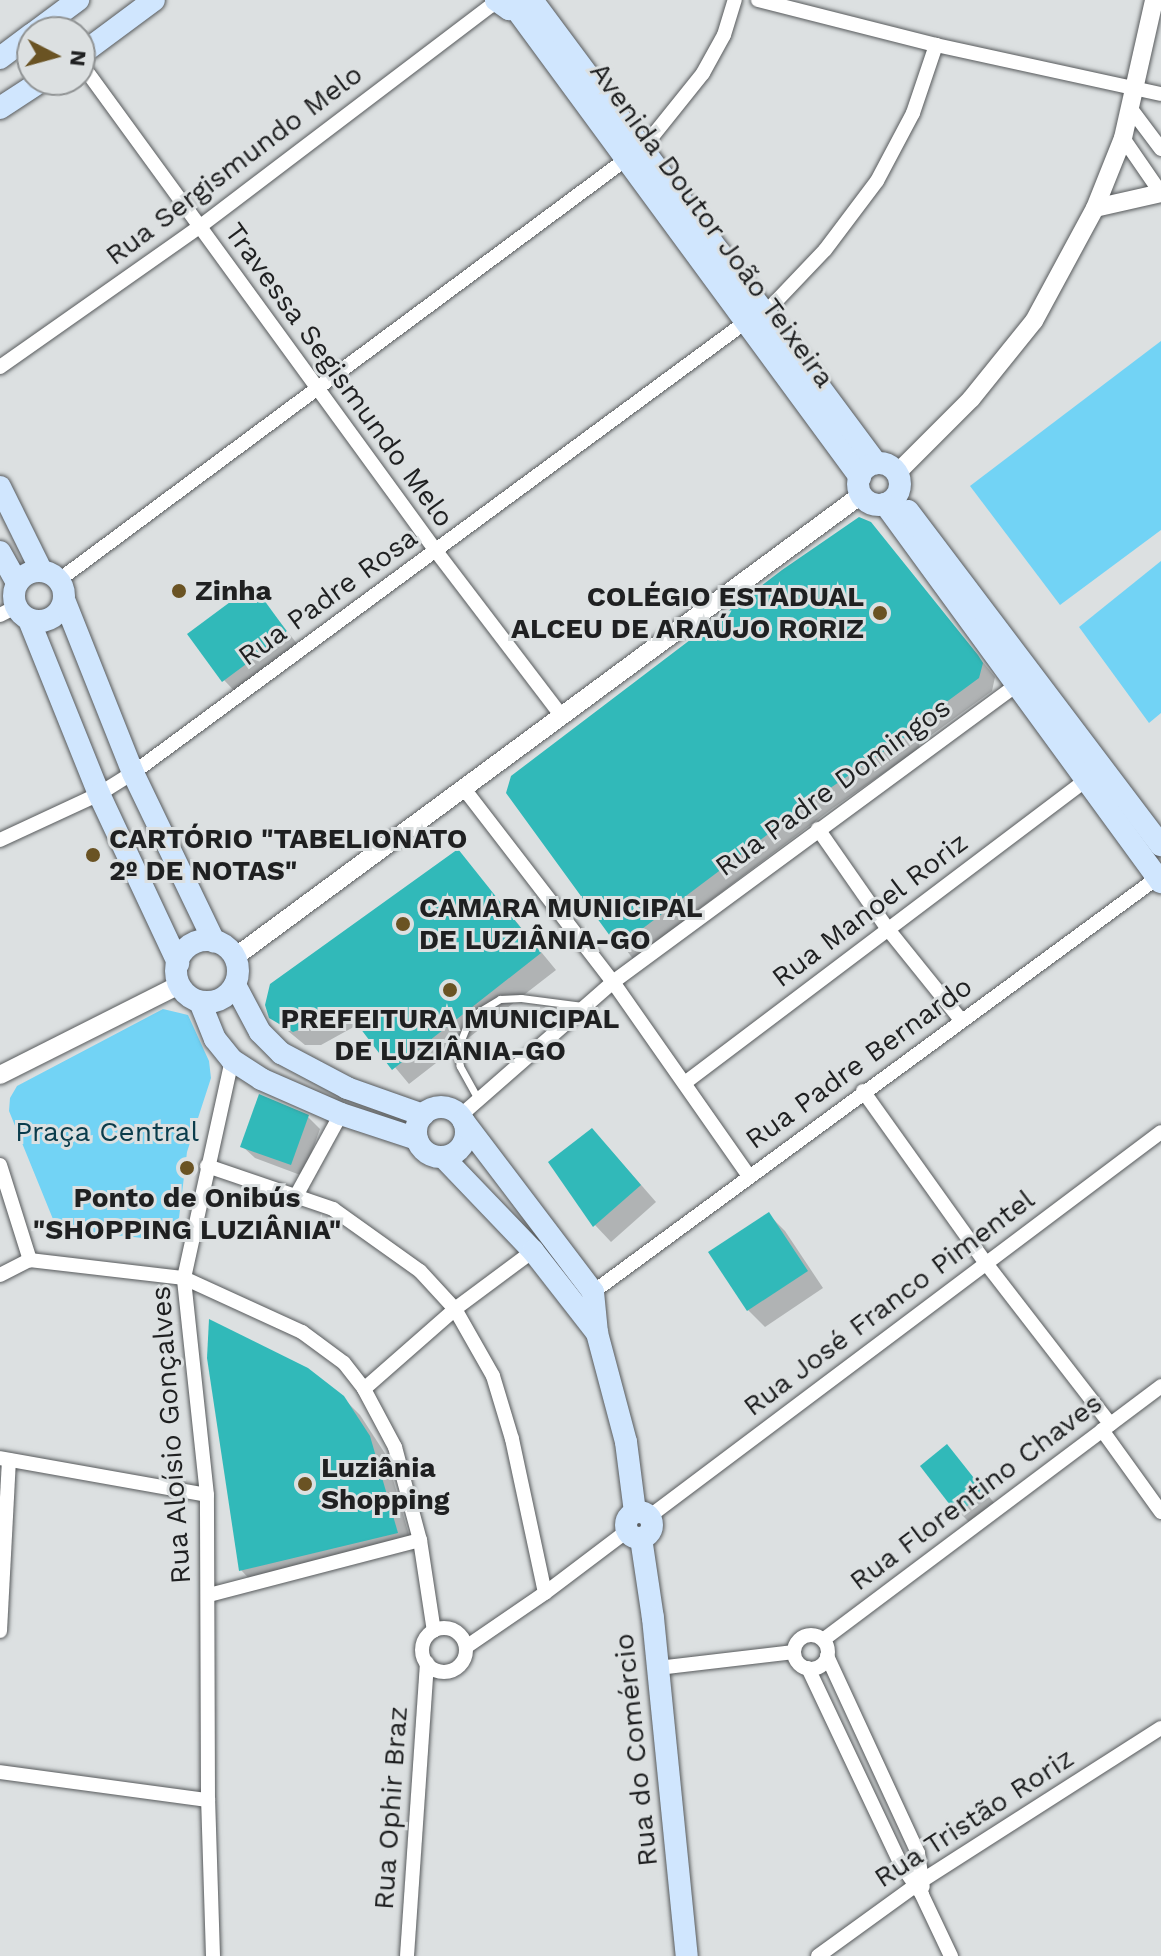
<!DOCTYPE html>
<html>
<head>
<meta charset="utf-8">
<style>
  body { margin:0 }
  #map { position:relative; width:1161px; height:1956px; overflow:hidden; background:#dce0e1; font-family:"Work Sans",sans-serif }
  div>[style] { position:absolute }
  [style*='--x'] { left:calc(var(--x)*1px); top:calc(var(--y)*1px); width:calc(var(--w)*1px); rotate:calc(var(--a)*1deg) }
  .green>* { inset:0; background:#72d3f5 }
  .shadow>* { inset:0; background:#0003 }
  .building>* { inset:0; background:#31b9b9 }
  .roads { filter:drop-shadow(0 0 2px #575a5c) drop-shadow(0 0 2px #575a5c) }
  .service>* { height:7px; margin:-3.5px; padding:0 3.5px; transform-origin:3.5px; border-radius:3.5px; background:#fff }
  .minor>* { height:14px; margin:-7px; padding:0 7px; transform-origin:7px; border-radius:7px; background:#fff }
  .minor>.ring { margin:-7px; padding:0; box-sizing:content-box; background:none; border:14px solid #fff; border-radius:50% }
  .tertiary>* { height:18px; margin:-9px; padding:0 9px; transform-origin:9px; border-radius:9px; background:#fff }
  .primary>* { height:22px; margin:-11px; padding:0 11px; transform-origin:11px; border-radius:11px; background:#d0e6fe }
  .primary>.ring { margin:-11px; padding:0; box-sizing:content-box; background:none; border:22px solid #d0e6fe; border-radius:50% }
  .dots>* { width:22px; height:22px; translate:-50% -50%; box-sizing:border-box; border:4px solid #dce0e1; border-radius:50% }
  span { translate:-50% -50%; white-space:nowrap; text-align:center; line-height:1.15; -webkit-text-stroke:6px #dce0e1; paint-order:stroke }
  .street-label { font-size:28px; color:#1f2021 }
  .poi-label { font-size:28px; color:#1f2021; font-weight:700 }
  .left { translate:0 -50%; text-align:left }
  .right { translate:-100% -50%; text-align:right }
  .park-label { font-size:28px; color:#0a3c4b }
  .north { position:absolute; left:16px; top:16px; width:80px; height:80px; box-sizing:border-box; background:#dce0e1; border:2px solid #909394; border-radius:50%; rotate:96deg; font-size:22px; font-weight:700; line-height:32px; text-align:center; color:#1f2021 }
  .north::after { content:''; display:block; margin:auto; width:28px; height:36px; background:#6a5323; clip-path:polygon(50% 0,100% 100%,50% 72%,0 100%) }
</style>
</head>
<body>
<div id="map">
  <div class="green">
    <i style="clip-path:polygon(1161px 341px,1161px 530px,1060px 605px,970px 486px)"></i>
    <i style="clip-path:polygon(1161px 561px,1161px 713px,1149px 723px,1079px 627px)"></i>
    <i style="clip-path:polygon(163px 1009px,188px 1015px,209px 1061px,211px 1078px,187px 1152px,179px 1218px,170px 1229px,152px 1239px,57px 1229px,9px 1111px,10px 1098px,17px 1086px)"></i>
  </div>
  <div class="shadow">
    <i style="clip-path:polygon(870px 524px,995px 677px,992px 691px,919px 744px,920px 748px,833px 808px,633px 959px,508px 792px)"></i>
    <i style="clip-path:polygon(253px 588px,302px 650px,240px 697px,224px 680px)"></i>
    <i style="clip-path:polygon(458px 851px,556px 970px,409px 1084px,359px 1024px,321px 1045px,305px 1045px,271px 1017px)"></i>
    <i style="clip-path:polygon(308px 1117px,320px 1129px,303px 1176px,255px 1158px,242px 1146px)"></i>
    <i style="clip-path:polygon(608px 1147px,656px 1202px,611px 1242px,595px 1225px,550px 1162px)"></i>
    <i style="clip-path:polygon(768px 1214px,785px 1231px,823px 1288px,765px 1327px,748px 1310px,711px 1253px)"></i>
    <i style="clip-path:polygon(343px 1398px,360px 1415px,386px 1455px,413px 1549px,257px 1587px,241px 1570px)"></i>
    <i style="clip-path:polygon(947px 1446px,996px 1505px,971px 1524px,959px 1512px)"></i>
  </div>
  <div class="building">
    <i style="clip-path:polygon(859px 517px,871px 522px,978px 655px,983px 663px,979px 678px,907px 731px,908px 735px,820px 795px,618px 947px,506px 793px,511px 776px,782px 570px)"></i>
    <i style="clip-path:polygon(253px 585px,288px 633px,222px 682px,187px 634px)"></i>
    <i style="clip-path:polygon(458px 849px,541px 953px,392px 1070px,344px 1007px,322px 1021px,293px 1032px,269px 1018px,265px 1005px,270px 984px)"></i>
    <i style="clip-path:polygon(259px 1094px,309px 1115px,291px 1165px,240px 1147px)"></i>
    <i style="clip-path:polygon(592px 1128px,641px 1185px,593px 1227px,548px 1162px)"></i>
    <i style="clip-path:polygon(769px 1212px,808px 1271px,747px 1311px,708px 1252px)"></i>
    <i style="clip-path:polygon(209px 1319px,308px 1368px,344px 1396px,370px 1436px,398px 1533px,239px 1571px,207px 1358px)"></i>
    <i style="clip-path:polygon(947px 1444px,985px 1492px,957px 1514px,920px 1466px)"></i>
  </div>
  <div class="roads">
    <div class="service">
      <i style="--x:478;--y:1099;--w:38;--a:-119"></i>
      <i style="--x:460;--y:1066;--w:16;--a:-101"></i>
      <i style="--x:457;--y:1050;--w:35;--a:-68"></i>
      <i style="--x:470;--y:1017;--w:35;--a:-31"></i>
      <i style="--x:500;--y:999;--w:21;--a:-3"></i>
      <i style="--x:521;--y:998;--w:62;--a:7.5"></i>
    </div>
    <div class="minor">
      <i style="--x:758;--y:0;--w:184;--a:14.2"></i>
      <i style="--x:936;--y:45;--w:230;--a:12.3"></i>
      <i style="--x:80;--y:62;--w:605;--a:53.94"></i>
      <i style="--x:436;--y:551;--w:206;--a:52.7"></i>
      <i style="--x:1131;--y:109;--w:50;--a:53.1"></i>
      <i style="--x:1123;--y:138;--w:67;--a:55.4"></i>
      <i style="--x:643;--y:148;--w:96;--a:-51.3"></i>
      <i style="--x:703;--y:73;--w:43;--a:-61.1"></i>
      <i style="--x:724;--y:35;--w:37;--a:-73"></i>
      <i style="--x:764;--y:314;--w:88;--a:-46.4"></i>
      <i style="--x:825;--y:250;--w:86;--a:-53"></i>
      <i style="--x:877;--y:181;--w:77;--a:-62.1"></i>
      <i style="--x:913;--y:113;--w:72;--a:-71.3"></i>
      <i style="--x:0;--y:367;--w:242;--a:-35.1"></i>
      <i style="--x:198;--y:228;--w:375;--a:-37.2"></i>
      <i style="--x:59;--y:580;--w:705;--a:-36.58"></i>
      <i style="--x:0;--y:615;--w:18;--a:-27"></i>
      <i style="--x:465;--y:790;--w:242;--a:52.4"></i>
      <i style="--x:613;--y:982;--w:237;--a:55"></i>
      <i style="--x:818;--y:829;--w:121;--a:55.1"></i>
      <i style="--x:887;--y:928;--w:118;--a:51.2"></i>
      <i style="--x:0;--y:840;--w:109;--a:-24.9"></i>
      <i style="--x:99;--y:794;--w:40;--a:-32"></i>
      <i style="--x:133;--y:773;--w:762;--a:-36.36"></i>
      <i style="--x:686;--y:1082;--w:501;--a:-37.05"></i>
      <i style="--x:863;--y:1091;--w:210;--a:54.5"></i>
      <i style="--x:985;--y:1262;--w:205;--a:52.3"></i>
      <i style="--x:460;--y:1116;--w:203;--a:-41.2"></i>
      <i style="--x:613;--y:982;--w:508;--a:-36.35"></i>
      <i style="--x:0;--y:1165;--w:100;--a:72.5"></i>
      <i style="--x:207;--y:1166;--w:133;--a:18.8"></i>
      <i style="--x:333;--y:1209;--w:107;--a:35.5"></i>
      <i style="--x:420;--y:1271;--w:52;--a:47.4"></i>
      <i style="--x:455;--y:1309;--w:77;--a:60.4"></i>
      <i style="--x:493;--y:1376;--w:66;--a:73.2"></i>
      <i style="--x:512;--y:1439;--w:157;--a:77.9"></i>
      <i style="--x:296;--y:1196;--w:94;--a:-61.2"></i>
      <i style="--x:0;--y:1275;--w:34;--a:-27"></i>
      <i style="--x:30;--y:1260;--w:155;--a:6.7"></i>
      <i style="--x:184;--y:1278;--w:130;--a:24.6"></i>
      <i style="--x:302;--y:1332;--w:52;--a:36.4"></i>
      <i style="--x:344;--y:1363;--w:33;--a:52"></i>
      <i style="--x:364;--y:1389;--w:66;--a:61.9"></i>
      <i style="--x:395;--y:1447;--w:96;--a:75"></i>
      <i style="--x:420;--y:1540;--w:92;--a:81.3"></i>
      <i style="--x:593;--y:1292;--w:705;--a:-36.28"></i>
      <i style="--x:364;--y:1389;--w:121;--a:-41.3"></i>
      <i style="--x:455;--y:1309;--w:97;--a:-36.6"></i>
      <i style="--x:1102;--y:1430;--w:101;--a:54.3"></i>
      <i style="--x:0;--y:1458;--w:210;--a:10.1"></i>
      <i style="--x:650;--y:1516;--w:639;--a:-36.92"></i>
      <i style="--x:209;--y:1595;--w:218;--a:-14.6"></i>
      <i class="ring" style="left:422px;top:1628px;width:30px;height:30px"></i>
      <i style="--x:0;--y:1631;--w:171;--a:-87"></i>
      <i class="ring" style="left:794px;top:1635px;width:20px;height:20px"></i>
      <i style="--x:823;--y:1640;--w:423;--a:-36.9"></i>
      <i style="--x:466;--y:1647;--w:96;--a:-34.4"></i>
      <i style="--x:545;--y:1593;--w:103;--a:-37.1"></i>
      <i style="--x:827;--y:1656;--w:217;--a:65.2"></i>
      <i style="--x:918;--y:1853;--w:34;--a:82"></i>
      <i style="--x:658;--y:1668;--w:137;--a:-6.7"></i>
      <i style="--x:808;--y:1668;--w:216;--a:64.7"></i>
      <i style="--x:900;--y:1863;--w:39;--a:55"></i>
      <i style="--x:922;--y:1895;--w:68;--a:64.6"></i>
      <i style="--x:0;--y:1772;--w:210;--a:7.7"></i>
      <i style="--x:213;--y:1956;--w:156;--a:-91.8"></i>
      <i style="--x:208;--y:1800;--w:305;--a:-90.2"></i>
      <i style="--x:207;--y:1495;--w:218;--a:-96.1"></i>
      <i style="--x:184;--y:1278;--w:223;--a:-77.6"></i>
      <i style="--x:407;--y:1956;--w:294;--a:-86.1"></i>
      <i style="--x:818;--y:1956;--w:130;--a:-35.9"></i>
      <i style="--x:923;--y:1880;--w:282;--a:-32.6"></i>
    </div>
    <div class="tertiary">
      <i style="--x:1095;--y:208;--w:68;--a:-12.8"></i>
      <i style="--x:897;--y:473;--w:105;--a:-45"></i>
      <i style="--x:971;--y:399;--w:100;--a:-51.1"></i>
      <i style="--x:1034;--y:321;--w:128;--a:-61.6"></i>
      <i style="--x:1095;--y:208;--w:75;--a:-68.2"></i>
      <i style="--x:1123;--y:138;--w:141;--a:-77.3"></i>
      <i style="--x:235;--y:957;--w:778;--a:-36.43"></i>
      <i style="--x:0;--y:1075;--w:200;--a:-26.7"></i>
    </div>
    <div class="primary">
      <i style="--x:496;--y:0;--w:16;--a:35"></i>
      <i style="--x:509;--y:9;--w:19;--a:-16"></i>
      <i style="--x:532;--y:0;--w:577;--a:53.39"></i>
      <i style="--x:516;--y:9;--w:581;--a:53.68"></i>
      <i style="--x:35;--y:32;--w:54;--a:-36.7"></i>
      <i style="--x:80;--y:55;--w:92;--a:-36.6"></i>
      <i style="--x:0;--y:58;--w:40;--a:-37"></i>
      <i style="--x:0;--y:108;--w:51;--a:-33.1"></i>
      <i class="ring" style="left:858px;top:463px;width:20px;height:20px"></i>
      <i style="--x:0;--y:487;--w:93;--a:63.7"></i>
      <i style="--x:885;--y:504;--w:468;--a:53.9"></i>
      <i style="--x:908;--y:511;--w:419;--a:52.9"></i>
      <i style="--x:0;--y:552;--w:35;--a:61"></i>
      <i class="ring" style="left:14px;top:571px;width:28px;height:28px"></i>
      <i style="--x:65;--y:602;--w:184;--a:68.3"></i>
      <i style="--x:133;--y:773;--w:187;--a:64.3"></i>
      <i style="--x:29;--y:620;--w:188;--a:68.1"></i>
      <i style="--x:99;--y:794;--w:187;--a:64.9"></i>
      <i class="ring" style="left:176px;top:940px;width:40px;height:40px"></i>
      <i style="--x:235;--y:985;--w:53;--a:62"></i>
      <i style="--x:260;--y:1032;--w:30;--a:45"></i>
      <i style="--x:281;--y:1053;--w:75;--a:27.9"></i>
      <i style="--x:347;--y:1088;--w:81;--a:19.6"></i>
      <i style="--x:200;--y:1002;--w:40;--a:68"></i>
      <i style="--x:215;--y:1039;--w:27;--a:51"></i>
      <i style="--x:232;--y:1060;--w:35;--a:33"></i>
      <i style="--x:261;--y:1079;--w:87;--a:23.6"></i>
      <i style="--x:341;--y:1114;--w:80;--a:18.2"></i>
      <i class="ring" style="left:416px;top:1107px;width:28px;height:28px"></i>
      <i style="--x:464;--y:1122;--w:213;--a:52.8"></i>
      <i style="--x:593;--y:1292;--w:41;--a:84.4"></i>
      <i style="--x:597;--y:1333;--w:113;--a:75.1"></i>
      <i style="--x:626;--y:1442;--w:71;--a:82.7"></i>
      <i style="--x:443;--y:1157;--w:130;--a:46.2"></i>
      <i style="--x:533;--y:1251;--w:104;--a:52"></i>
      <i class="ring" style="left:626px;top:1512px;width:4px;height:4px"></i>
      <i style="--x:641;--y:1538;--w:81;--a:81.5"></i>
      <i style="--x:653;--y:1618;--w:340;--a:84.3"></i>
    </div>
  </div>
  <div class="dots">
    <i style="left:179px;top:591px;background:#6a5323"></i>
    <i style="left:880px;top:613px;background:#6a5323"></i>
    <i style="left:93px;top:855px;background:#6a5323"></i>
    <i style="left:403px;top:924px;background:#6a5323"></i>
    <i style="left:450px;top:990px;background:#6a5323"></i>
    <i style="left:187px;top:1168px;background:#6a5323"></i>
    <i style="left:305px;top:1484px;background:#6a5323"></i>
  </div>
  <div class="street-label">
    <span style="left:234px;top:165px;rotate:-37deg">Rua Sergismundo Melo</span>
    <span style="left:712px;top:225px;rotate:54deg">Avenida Doutor João Teixeira</span>
    <span style="left:339px;top:375px;rotate:54deg">Travessa Segismundo Melo</span>
    <span style="left:328px;top:597px;rotate:-36deg">Rua Padre Rosa</span>
    <span style="left:833px;top:787px;rotate:-36deg">Rua Padre Domingos</span>
    <span style="left:870px;top:910px;rotate:-37deg">Rua Manoel Roriz</span>
    <span style="left:859px;top:1063px;rotate:-36deg">Rua Padre Bernardo</span>
    <span style="left:889px;top:1303px;rotate:-37deg">Rua José Franco Pimentel</span>
    <span style="left:171px;top:1435px;rotate:-94deg">Rua Aloísio Gonçalves</span>
    <span style="left:976px;top:1492px;rotate:-37deg">Rua Florentino Chaves</span>
    <span style="left:636px;top:1750px;rotate:-96deg">Rua do Comércio</span>
    <span style="left:391px;top:1808px;rotate:-86deg">Rua Ophir Braz</span>
    <span style="left:974px;top:1818px;rotate:-33deg">Rua Tristão Roriz</span>
  </div>
  <div class="poi-label">
    <span class="left" style="left:195px;top:591px">Zinha</span>
    <span class="right" style="left:864px;top:613px">COLÉGIO ESTADUAL<br>ALCEU DE ARAÚJO RORIZ</span>
    <span class="left" style="left:109px;top:855px">CARTÓRIO "TABELIONATO<br>2º DE NOTAS"</span>
    <span class="left" style="left:419px;top:924px">CAMARA MUNICIPAL<br>DE LUZIÂNIA-GO</span>
    <span style="left:450px;top:1035px">PREFEITURA MUNICIPAL<br>DE LUZIÂNIA-GO</span>
    <span style="left:187px;top:1214px">Ponto de Onibús<br>"SHOPPING LUZIÂNIA"</span>
    <span class="left" style="left:321px;top:1484px">Luziânia<br>Shopping</span>
  </div>
  <div class="park-label">
    <span style="left:107px;top:1132px">Praça Central</span>
  </div>
  <div class="north">N</div>
</div>
</body>
</html>
